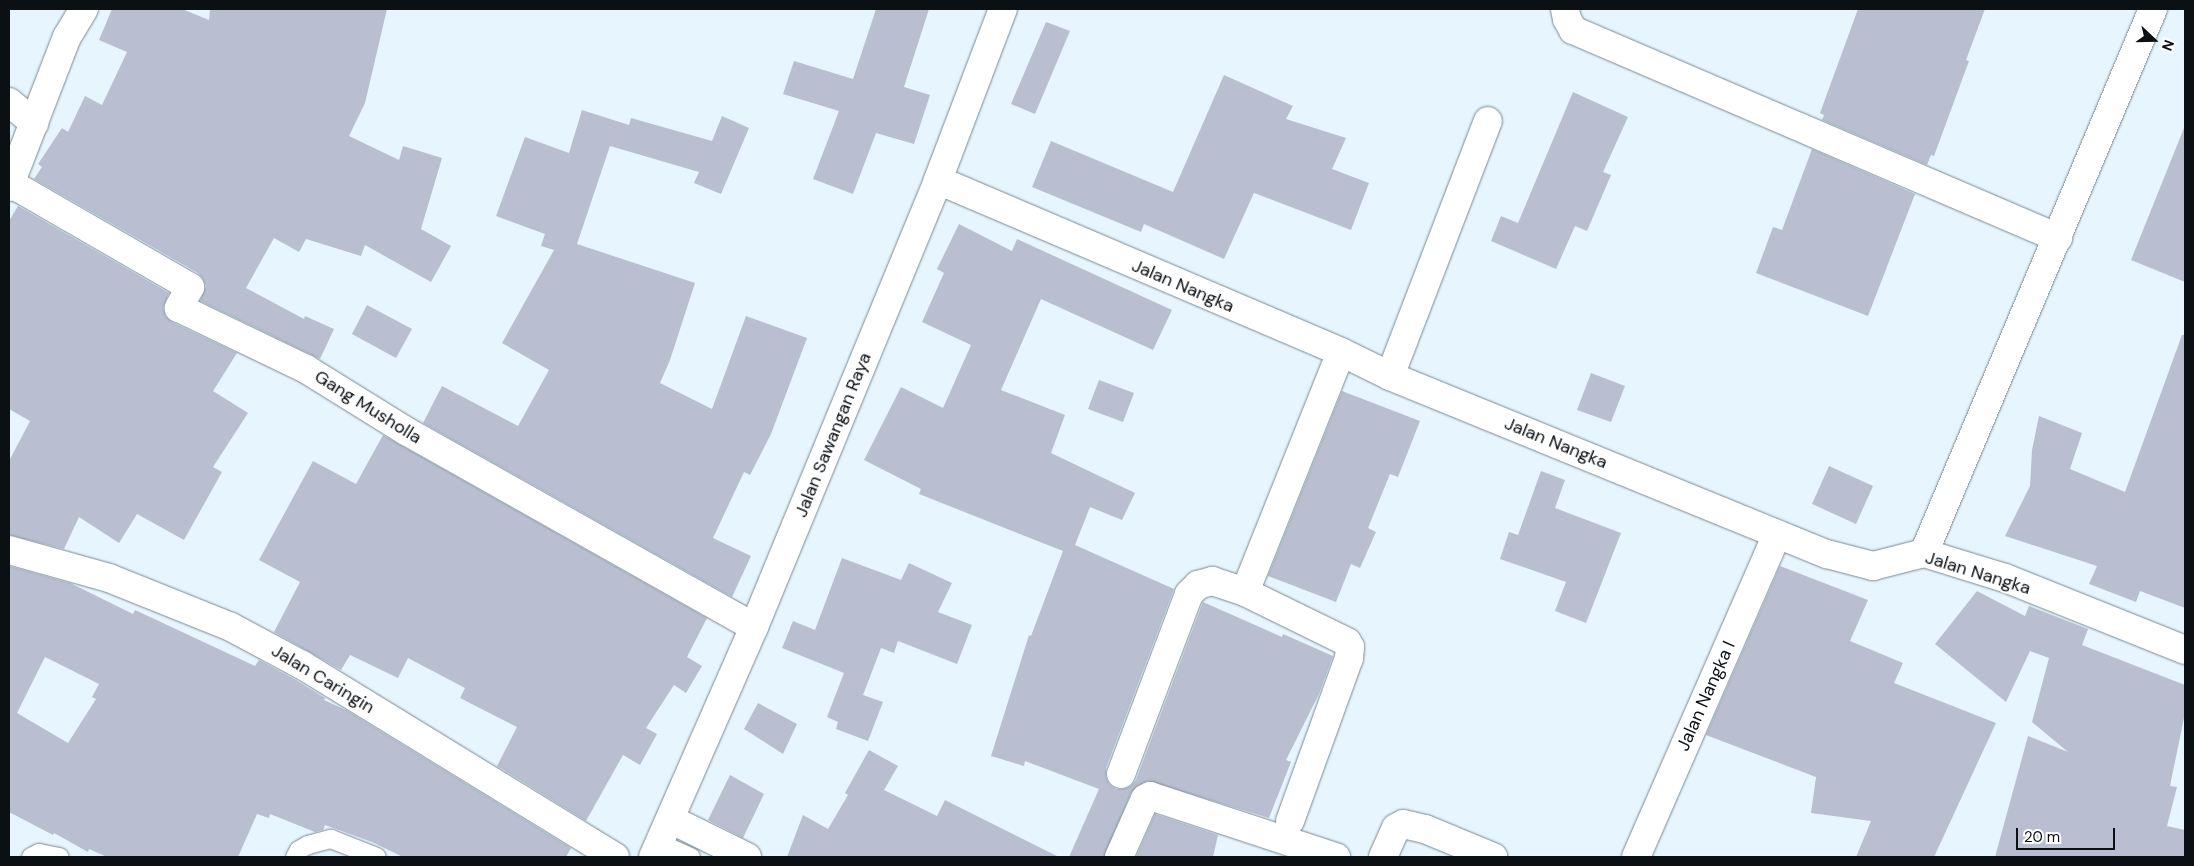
<!DOCTYPE html>
<html>
<head>
<meta charset="utf-8">
<style>
  body { margin:0 }
  #map { position:relative; width:2194px; height:866px; overflow:hidden; background:#e7f5fe; font-family:"DM Sans",sans-serif }
  div>[style] { position:absolute }
  [style*='--x'] { left:calc(var(--x)*1px); top:calc(var(--y)*1px); width:calc(var(--w)*1px); rotate:calc(var(--a)*1deg) }
  .building>* { inset:0; background:#b9bfd0 }
  .roads { filter:drop-shadow(0 0 1px #798993) drop-shadow(0 0 1px #798993) }
  .lane>* { height:18px; margin:-9px; padding:0 9px; transform-origin:9px; border-radius:9px; background:#fff }
  .street>* { height:28px; margin:-14px; padding:0 14px; transform-origin:14px; border-radius:14px; background:#fff }
  .highway>* { height:28px; margin:-14px; padding:0 14px; transform-origin:14px; border-radius:14px; background:#fff }
  span { translate:-50% -50%; white-space:nowrap; text-align:center; line-height:1.15; -webkit-text-stroke:4px #fff; paint-order:stroke }
  .street-label { font-size:18px; color:#0b1014 }
  .frame { position:absolute; inset:0; border:10px solid #0b1014; pointer-events:none }
  .north { position:absolute; left:2129px; top:15px; width:50px; height:50px; -webkit-text-stroke:4px #fff; paint-order:stroke; rotate:111deg; font-size:14px; font-weight:700; line-height:20px; text-align:center; color:#0b1014 }
  .north::after { content:''; display:block; margin:auto; width:18px; height:22px; background:#0b1014; clip-path:polygon(50% 0,100% 100%,50% 72%,0 100%) }
  .scale { position:absolute; left:2016px; top:828px; width:99px; height:22px; box-sizing:border-box; border:2px solid #0b1014; border-top:0; padding-left:6px; font-size:15px; line-height:18px; white-space:nowrap; color:#0b1014; -webkit-text-stroke:4px #fff; paint-order:stroke }
</style>
</head>
<body>
<div id="map">
  <div class="building">
    <i style="clip-path:polygon(112px 9px,182px 9px,209px 20px,210px 9px,387px 9px,365px 103px,349px 136px,399px 160px,403px 146px,442px 158px,421px 229px,451px 246px,431px 282px,365px 245px,361px 256px,306px 239px,299px 252px,274px 238px,246px 288px,304px 319px,305px 316px,334px 329px,320px 359px,200px 301px,206px 286px,203px 279px,198px 273px,34px 179px,42px 167px,38px 164px,62px 128px,68px 132px,85px 96px,102px 105px,127px 52px,99px 40px)"></i>
    <i style="clip-path:polygon(876px 9px,929px 9px,904px 87px,930px 95px,914px 144px,876px 133px,853px 194px,813px 179px,839px 111px,783px 94px,794px 61px,853px 79px)"></i>
    <i style="clip-path:polygon(1858px 9px,1985px 9px,1966px 60px,1969px 61px,1934px 156px,1931px 155px,1927px 165px,1822px 120px,1824px 115px,1820px 113px)"></i>
    <i style="clip-path:polygon(1046px 22px,1070px 31px,1035px 114px,1011px 104px)"></i>
    <i style="clip-path:polygon(1224px 75px,1293px 106px,1286px 119px,1346px 138px,1332px 169px,1369px 183px,1351px 230px,1254px 193px,1224px 259px,1144px 224px,1141px 232px,1032px 187px,1051px 141px,1173px 192px)"></i>
    <i style="clip-path:polygon(1573px 92px,1628px 117px,1603px 172px,1611px 175px,1587px 231px,1575px 226px,1556px 269px,1491px 241px,1501px 216px,1518px 223px)"></i>
    <i style="clip-path:polygon(582px 110px,629px 125px,631px 118px,712px 141px,722px 116px,749px 128px,721px 194px,694px 183px,699px 172px,610px 146px,577px 244px,695px 283px,670px 360px,660px 383px,712px 409px,746px 316px,807px 338px,771px 434px,750px 475px,744px 472px,713px 538px,751px 556px,732px 597px,423px 423px,442px 386px,518px 426px,549px 370px,502px 343px,554px 250px,541px 246px,545px 234px,496px 216px,525px 137px,569px 153px)"></i>
    <i style="clip-path:polygon(2184px 128px,2185px 129px,2185px 282px,2131px 260px)"></i>
    <i style="clip-path:polygon(1812px 149px,1915px 194px,1868px 316px,1756px 273px,1773px 227px,1782px 230px)"></i>
    <i style="clip-path:polygon(18px 206px,169px 293px,163px 308px,166px 317px,172px 322px,237px 353px,213px 391px,248px 413px,213px 467px,222px 472px,184px 540px,137px 514px,119px 543px,79px 517px,64px 549px,9px 535px,9px 461px,30px 421px,9px 409px,9px 221px)"></i>
    <i style="clip-path:polygon(959px 224px,1012px 251px,1017px 239px,1172px 310px,1153px 350px,1041px 299px,1001px 390px,1065px 415px,1051px 453px,1135px 493px,1122px 520px,1090px 507px,1075px 545px,1174px 589px,1106px 768px,1106px 777px,1109px 784px,1116px 789px,1124px 789px,1131px 786px,1136px 780px,1203px 602px,1282px 637px,1283px 634px,1333px 656px,1319px 694px,1286px 760px,1291px 762px,1269px 818px,1148px 781px,1137px 786px,1131px 793px,1104px 857px,1069px 857px,1099px 789px,1025px 761px,1024px 766px,991px 756px,1029px 635px,1031px 636px,1063px 551px,919px 494px,921px 489px,864px 460px,901px 387px,943px 408px,971px 345px,922px 322px,944px 273px,937px 269px)"></i>
    <i style="clip-path:polygon(367px 305px,412px 329px,396px 358px,352px 334px)"></i>
    <i style="clip-path:polygon(2182px 335px,2185px 335px,2185px 608px,2140px 591px,2136px 602px,2089px 584px,2097px 566px,2005px 536px,2030px 486px,2032px 450px,2039px 416px,2082px 433px,2070px 469px,2125px 492px)"></i>
    <i style="clip-path:polygon(1591px 373px,1625px 386px,1611px 422px,1577px 410px)"></i>
    <i style="clip-path:polygon(1099px 380px,1134px 393px,1123px 422px,1088px 409px)"></i>
    <i style="clip-path:polygon(1342px 391px,1420px 421px,1398px 477px,1390px 474px,1368px 528px,1376px 532px,1360px 568px,1351px 564px,1336px 602px,1268px 576px)"></i>
    <i style="clip-path:polygon(383px 435px,707px 618px,687px 657px,702px 666px,686px 693px,674px 685px,646px 728px,657px 734px,640px 765px,623px 755px,586px 821px,497px 766px,517px 727px,460px 698px,465px 688px,408px 658px,398px 678px,350px 655px,341px 670px,274px 632px,300px 582px,259px 560px,313px 461px,356px 484px)"></i>
    <i style="clip-path:polygon(1829px 466px,1873px 486px,1856px 524px,1812px 504px)"></i>
    <i style="clip-path:polygon(1541px 471px,1565px 480px,1555px 508px,1621px 533px,1586px 623px,1555px 611px,1566px 582px,1500px 559px,1509px 532px,1518px 535px)"></i>
    <i style="clip-path:polygon(842px 558px,901px 580px,909px 563px,952px 583px,938px 612px,972px 625px,957px 664px,898px 641px,894px 653px,881px 648px,863px 695px,883px 702px,868px 741px,836px 729px,838px 722px,827px 717px,844px 673px,782px 648px,793px 621px,815px 630px)"></i>
    <i style="clip-path:polygon(evenodd,9px 566px,70px 583px,133px 614px,135px 610px,255px 666px,259px 660px,294px 679px,325px 698px,324px 700px,346px 710px,571px 848px,566px 857px,403px 857px,372px 842px,325px 825px,323px 830px,315px 832px,270px 814px,269px 818px,257px 814px,238px 857px,107px 857px,89px 849px,88px 852px,54px 833px,53px 835px,9px 812px,9px 566px,45px 657px,99px 684px,92px 697px,96px 699px,68px 743px,17px 713px,45px 657px)"></i>
    <i style="clip-path:polygon(1780px 566px,1868px 600px,1850px 641px,1903px 663px,1894px 683px,1996px 723px,1934px 857px,1856px 857px,1871px 821px,1811px 813px,1816px 777px,1706px 735px)"></i>
    <i style="clip-path:polygon(1977px 591px,2025px 616px,2029px 606px,2088px 629px,2082px 645px,2185px 685px,2185px 713px,2170px 786px,2177px 787px,2167px 826px,2185px 830px,2185px 857px,1995px 857px,2028px 736px,2068px 752px,2032px 722px,2049px 658px,2030px 651px,2006px 702px,1935px 644px)"></i>
    <i style="clip-path:polygon(758px 703px,797px 724px,783px 754px,744px 729px)"></i>
    <i style="clip-path:polygon(869px 750px,898px 766px,884px 790px,937px 816px,945px 800px,1059px 857px,787px 857px,803px 815px,828px 829px,848px 795px,845px 793px)"></i>
    <i style="clip-path:polygon(730px 775px,764px 794px,743px 838px,708px 820px)"></i>
    <i style="clip-path:polygon(1155px 814px,1218px 835px,1213px 857px,1136px 857px)"></i>
  </div>
  <div class="roads">
    <div class="lane">
      <i style="--x:659;--y:843;--w:35;--a:24"></i>
      <i style="--x:31;--y:857;--w:9;--a:-27"></i>
      <i style="--x:39;--y:853;--w:21;--a:11"></i>
      <i style="--x:295;--y:857;--w:8;--a:-60"></i>
      <i style="--x:299;--y:850;--w:10;--a:-29"></i>
      <i style="--x:308;--y:845;--w:24;--a:-15"></i>
      <i style="--x:331;--y:839;--w:49;--a:21.4"></i>
    </div>
    <div class="street">
      <i style="--x:1565;--y:9;--w:10;--a:79"></i>
      <i style="--x:1567;--y:19;--w:13;--a:61"></i>
      <i style="--x:1573;--y:30;--w:528;--a:23.21"></i>
      <i style="--x:9;--y:102;--w:33;--a:40"></i>
      <i style="--x:938;--y:180;--w:438;--a:23.1"></i>
      <i style="--x:1341;--y:352;--w:55;--a:26.1"></i>
      <i style="--x:1390;--y:376;--w:472;--a:22.2"></i>
      <i style="--x:1827;--y:554;--w:48;--a:14.6"></i>
      <i style="--x:1873;--y:566;--w:53;--a:-14.3"></i>
      <i style="--x:1924;--y:553;--w:85;--a:17.2"></i>
      <i style="--x:2005;--y:578;--w:194;--a:21.8"></i>
      <i style="--x:10;--y:183;--w:208;--a:30"></i>
      <i style="--x:190;--y:287;--w:24;--a:118"></i>
      <i style="--x:179;--y:308;--w:141;--a:25.7"></i>
      <i style="--x:306;--y:369;--w:118;--a:31.8"></i>
      <i style="--x:406;--y:431;--w:399;--a:29.4"></i>
      <i style="--x:9;--y:187;--w:161;--a:-68.9"></i>
      <i style="--x:67;--y:37;--w:33;--a:-59"></i>
      <i style="--x:1390;--y:376;--w:273;--a:-69"></i>
      <i style="--x:9;--y:550;--w:104;--a:15.6"></i>
      <i style="--x:109;--y:578;--w:131;--a:21.9"></i>
      <i style="--x:231;--y:627;--w:81;--a:28.2"></i>
      <i style="--x:302;--y:665;--w:367;--a:31.5"></i>
      <i style="--x:1924;--y:553;--w:590;--a:-67.17"></i>
      <i style="--x:1245;--y:592;--w:258;--a:-68.2"></i>
      <i style="--x:1121;--y:774;--w:192;--a:-69.3"></i>
      <i style="--x:1189;--y:594;--w:13;--a:-45"></i>
      <i style="--x:1198;--y:585;--w:15;--a:-16"></i>
      <i style="--x:1212;--y:581;--w:35;--a:18"></i>
      <i style="--x:1245;--y:592;--w:114;--a:26.1"></i>
      <i style="--x:1347;--y:642;--w:6;--a:59"></i>
      <i style="--x:1350;--y:647;--w:11;--a:95"></i>
      <i style="--x:1349;--y:658;--w:173;--a:109.9"></i>
      <i style="--x:670;--y:819;--w:86;--a:26.3"></i>
      <i style="--x:1119;--y:857;--w:64;--a:-65.9"></i>
      <i style="--x:1145;--y:799;--w:6;--a:-31"></i>
      <i style="--x:1150;--y:796;--w:196;--a:18.2"></i>
      <i style="--x:1383;--y:857;--w:32;--a:-66"></i>
      <i style="--x:1396;--y:828;--w:8;--a:-30"></i>
      <i style="--x:1403;--y:824;--w:23;--a:13"></i>
      <i style="--x:1425;--y:829;--w:74;--a:22.4"></i>
      <i style="--x:1636;--y:857;--w:352;--a:-66.4"></i>
    </div>
    <div class="highway">
      <i style="--x:653;--y:857;--w:251;--a:-66.3"></i>
      <i style="--x:754;--y:627;--w:483;--a:-67.6"></i>
      <i style="--x:938;--y:180;--w:183;--a:-69.2"></i>
    </div>
  </div>
  <div class="street-label">
    <span style="left:1183px;top:286px;rotate:23deg">Jalan Nangka</span>
    <span style="left:368px;top:407px;rotate:32deg">Gang Musholla</span>
    <span style="left:833px;top:435px;rotate:-68deg">Jalan Sawangan Raya</span>
    <span style="left:1556px;top:443px;rotate:22deg">Jalan Nangka</span>
    <span style="left:1978px;top:573px;rotate:17deg">Jalan Nangka</span>
    <span style="left:323px;top:679px;rotate:31deg">Jalan Caringin</span>
    <span style="left:1706px;top:696px;rotate:-66deg">Jalan Nangka I</span>
  </div>
  <div class="frame"></div>
  <div class="north">N</div>
  <div class="scale">20 m</div>
</div>
</body>
</html>
